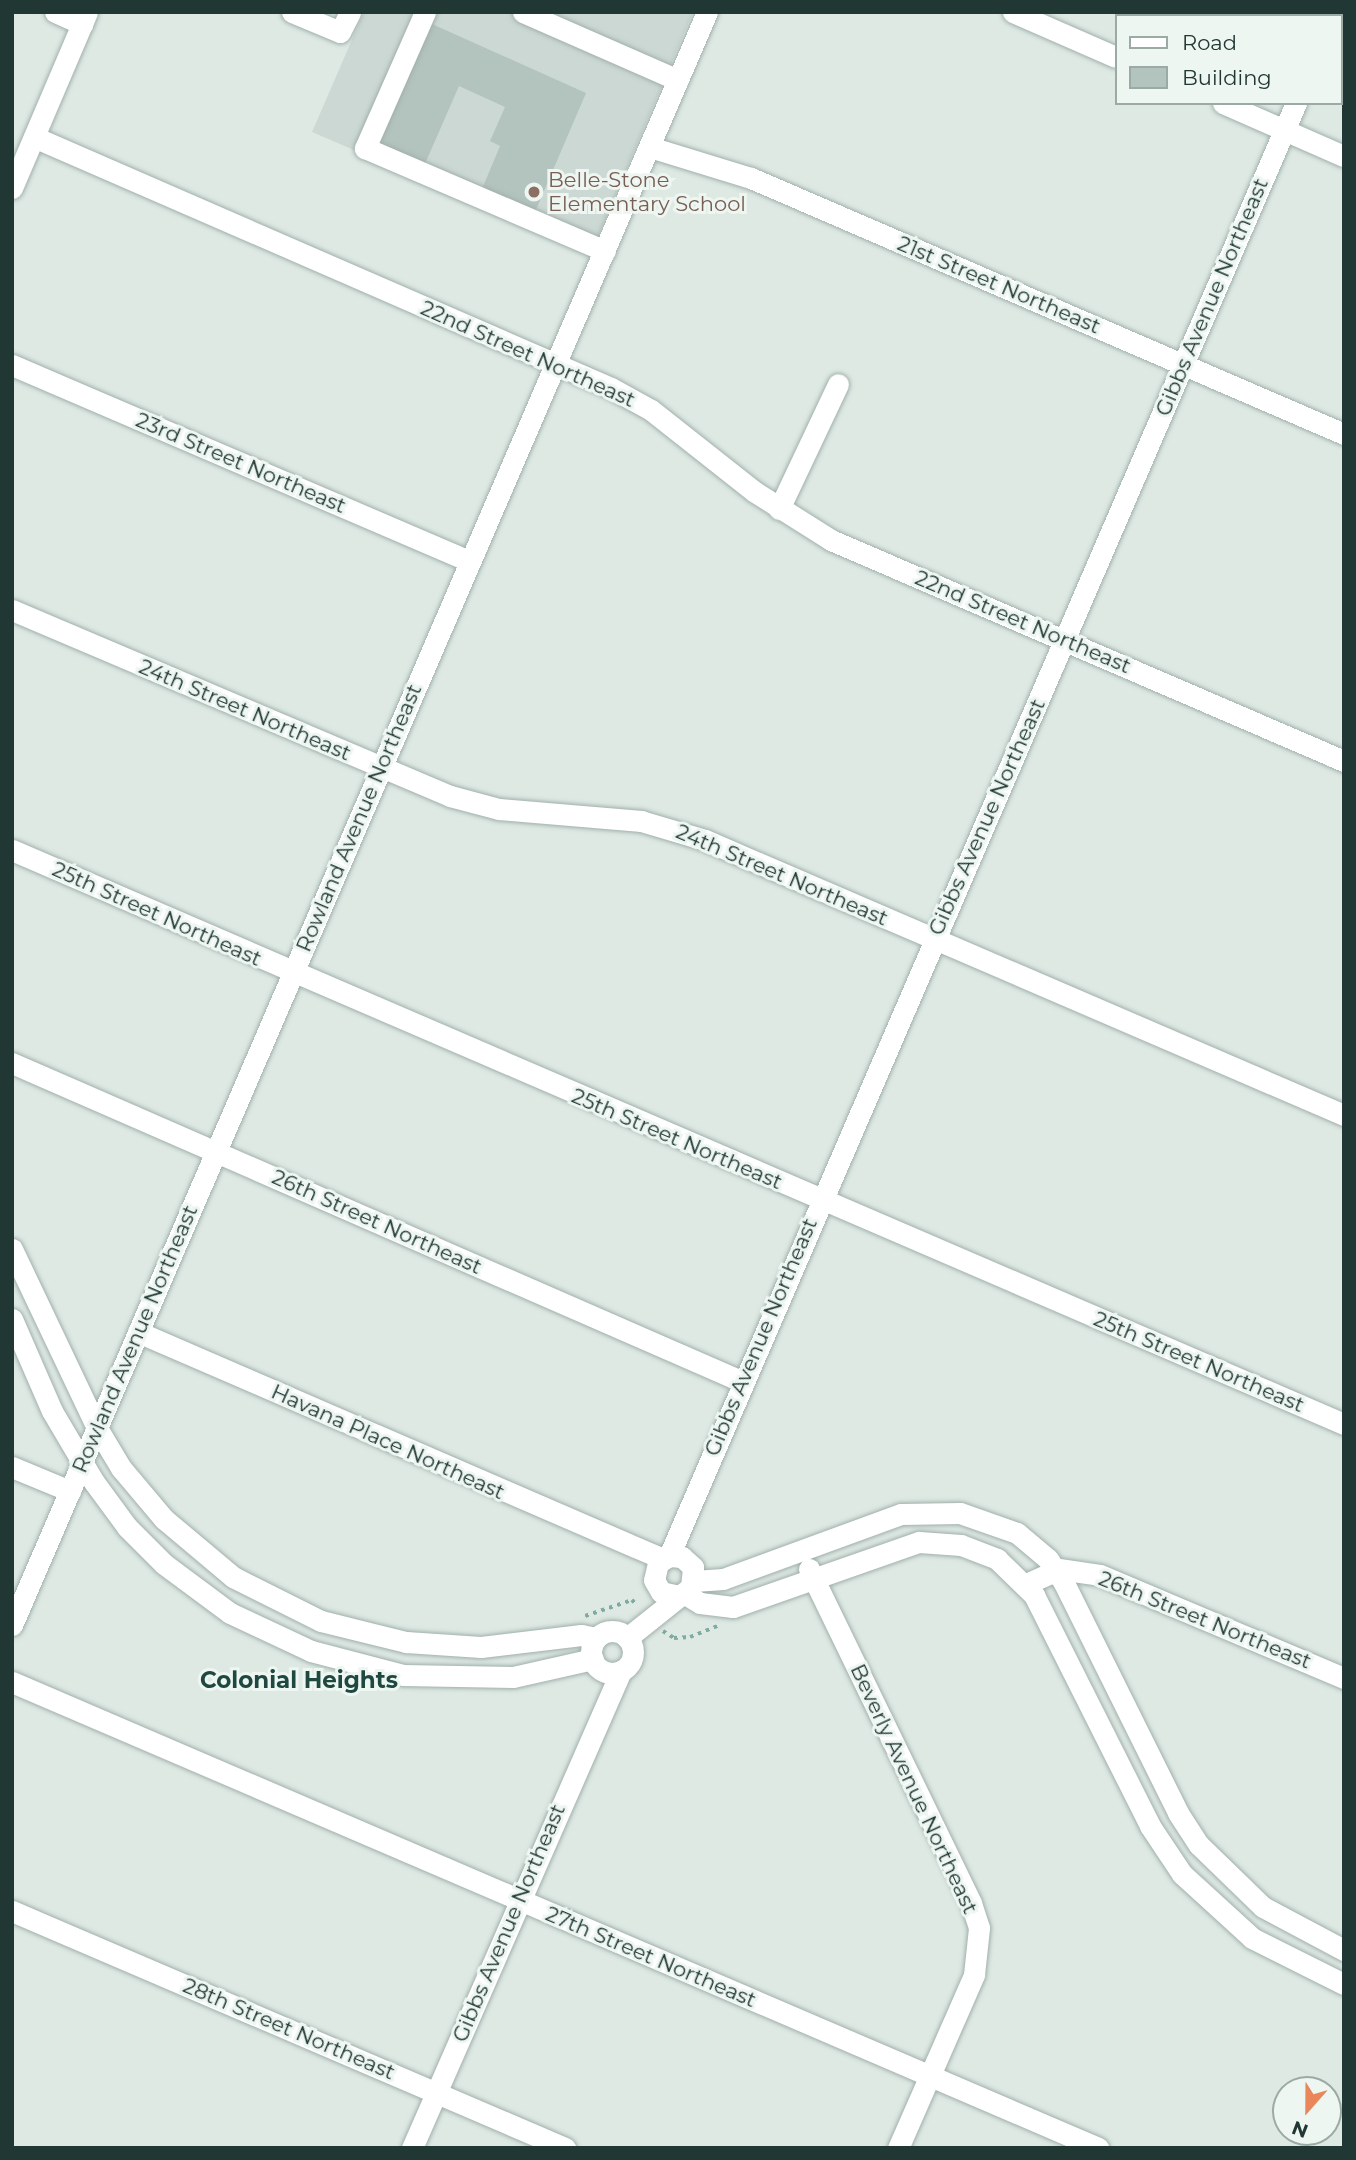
<!DOCTYPE html>
<html>
<head>
<meta charset="utf-8">
<style>
  body { margin:0 }
  #map { position:relative; width:1356px; height:2160px; overflow:hidden; background:#dee9e4; font-family:Montserrat,sans-serif }
  div>[style] { position:absolute }
  [style*='--x'] { left:calc(var(--x)*1px); top:calc(var(--y)*1px); width:calc(var(--w)*1px); rotate:calc(var(--a)*1deg) }
  .built>* { inset:0; background:#ccd8d4 }
  .building>* { inset:0; background:#b3c3be }
  .path>* { height:3.5px; margin-top:-1.75px; transform-origin:0; background:repeating-linear-gradient(90deg,#80aba0 0 3.5px,transparent 0 8.5px) }
  .roads { filter:drop-shadow(0 0 2px #a1b0ab) drop-shadow(0 0 2px #a1b0ab) }
  .minor>* { height:21px; margin:-10.5px; padding:0 10.5px; transform-origin:10.5px; border-radius:10.5px; background:#fff }
  .minor>.ring { margin:-10.5px; padding:0; box-sizing:content-box; background:none; border:21px solid #fff; border-radius:50% }
  .dots>* { width:19px; height:19px; translate:-50% -50%; box-sizing:border-box; border:4px solid #eef6f2; border-radius:50% }
  span { translate:-50% -50%; white-space:nowrap; text-align:center; line-height:1.15; -webkit-text-stroke:6px #eef6f2; paint-order:stroke }
  .education-label { font-size:21px; color:#785e54 }
  .left { translate:0 -50%; text-align:left }
  .street-label { font-size:21px; color:#203733 }
  .neighbourhood-label { font-size:23px; color:#1e4840; font-weight:700 }
  .frame { position:absolute; inset:0; border:14px solid #203733; pointer-events:none }
  .legend { position:absolute; left:1115px; top:14px; width:228px; height:91px; box-sizing:border-box; background:#eef6f2; border:2px solid #9caaa6; margin:0; padding:9px 12px; list-style:none; font-size:21px; color:#203733 }
  .legend li { display:flex; align-items:center; gap:14px; height:35px }
  .legend b { width:35px; border:2px solid #9caaa6 }
  .north { position:absolute; left:1272px; top:2076px; width:70px; height:70px; box-sizing:border-box; background:#eef6f2; border:2px solid #9caaa6; border-radius:50%; rotate:201deg; font-size:19px; font-weight:700; line-height:28px; text-align:center; color:#203733 }
  .north::after { content:''; display:block; margin:auto; width:24px; height:32px; background:#ea875a; clip-path:polygon(50% 0,100% 100%,50% 72%,0 100%) }
</style>
</head>
<body>
<div id="map">
  <div class="built">
    <i style="clip-path:polygon(364px 12px,693px 12px,591px 252px,312px 132px)"></i>
  </div>
  <div class="building">
    <i style="clip-path:polygon(432px 24px,586px 93px,535px 212px,482px 189px,500px 146px,490px 141px,505px 107px,459px 86px,424px 166px,379px 145px)"></i>
  </div>
  <div class="path">
    <i style="--x:585;--y:1616;--w:50;--a:-18.8"></i>
    <i style="--x:632;--y:1600;--w:8;--a:45"></i>
    <i style="--x:663;--y:1631;--w:13;--a:32"></i>
    <i style="--x:674;--y:1638;--w:16;--a:-4"></i>
    <i style="--x:690;--y:1637;--w:32;--a:-22"></i>
  </div>
  <div class="roads">
    <div class="minor">
      <i style="--x:55;--y:12;--w:30;--a:24"></i>
      <i style="--x:292;--y:12;--w:52;--a:22.6"></i>
      <i style="--x:340;--y:32;--w:22;--a:-63"></i>
      <i style="--x:425;--y:12;--w:149;--a:113.8"></i>
      <i style="--x:365;--y:148;--w:261;--a:23.2"></i>
      <i style="--x:523;--y:12;--w:169;--a:23.7"></i>
      <i style="--x:1013;--y:12;--w:112;--a:23.6"></i>
      <i style="--x:1333;--y:16;--w:4;--a:-63"></i>
      <i style="--x:1223;--y:103;--w:132;--a:23.7"></i>
      <i style="--x:34;--y:137;--w:629;--a:23.51"></i>
      <i style="--x:611;--y:388;--w:46;--a:28.8"></i>
      <i style="--x:651;--y:410;--w:132;--a:38.3"></i>
      <i style="--x:755;--y:492;--w:90;--a:32.3"></i>
      <i style="--x:831;--y:540;--w:559;--a:23.31"></i>
      <i style="--x:650;--y:147;--w:106;--a:17.1"></i>
      <i style="--x:751;--y:178;--w:646;--a:23.35"></i>
      <i style="--x:12;--y:188;--w:191;--a:-66.9"></i>
      <i style="--x:12;--y:365;--w:497;--a:23.2"></i>
      <i style="--x:779;--y:509;--w:138;--a:-64.7"></i>
      <i style="--x:12;--y:610;--w:476;--a:23"></i>
      <i style="--x:450;--y:796;--w:51;--a:14.9"></i>
      <i style="--x:499;--y:809;--w:143;--a:4.8"></i>
      <i style="--x:641;--y:821;--w:67;--a:16.5"></i>
      <i style="--x:705;--y:840;--w:696;--a:23.29"></i>
      <i style="--x:12;--y:850;--w:1450;--a:23.31"></i>
      <i style="--x:12;--y:1063;--w:795;--a:23.57"></i>
      <i style="--x:12;--y:1249;--w:198;--a:64.6"></i>
      <i style="--x:97;--y:1428;--w:47;--a:59"></i>
      <i style="--x:121;--y:1468;--w:67;--a:49.9"></i>
      <i style="--x:164;--y:1519;--w:90;--a:40"></i>
      <i style="--x:233;--y:1577;--w:98;--a:26.6"></i>
      <i style="--x:321;--y:1621;--w:88;--a:13.9"></i>
      <i style="--x:406;--y:1642;--w:75;--a:3.8"></i>
      <i style="--x:481;--y:1647;--w:101;--a:-6.8"></i>
      <i style="--x:581;--y:1635;--w:16;--a:11"></i>
      <i style="--x:12;--y:1319;--w:100;--a:66.5"></i>
      <i style="--x:52;--y:1411;--w:82;--a:59.4"></i>
      <i style="--x:94;--y:1482;--w:56;--a:53.7"></i>
      <i style="--x:127;--y:1527;--w:52;--a:45"></i>
      <i style="--x:164;--y:1564;--w:82;--a:36.6"></i>
      <i style="--x:230;--y:1613;--w:89;--a:25.1"></i>
      <i style="--x:311;--y:1651;--w:95;--a:14.6"></i>
      <i style="--x:403;--y:1675;--w:110;--a:1"></i>
      <i style="--x:513;--y:1677;--w:82;--a:-12.7"></i>
      <i style="--x:138;--y:1332;--w:572;--a:23.38"></i>
      <i style="--x:12;--y:1467;--w:63;--a:22.5"></i>
      <i style="--x:669;--y:1556;--w:1583;--a:-66.66"></i>
      <i style="--x:809;--y:1569;--w:371;--a:64.1"></i>
      <i style="--x:971;--y:1903;--w:26;--a:72"></i>
      <i style="--x:979;--y:1928;--w:47;--a:96.1"></i>
      <i style="--x:974;--y:1975;--w:189;--a:113.7"></i>
      <i style="--x:694;--y:1581;--w:29;--a:-4"></i>
      <i style="--x:723;--y:1579;--w:189;--a:-20.1"></i>
      <i style="--x:901;--y:1514;--w:59;--a:-1"></i>
      <i style="--x:960;--y:1513;--w:60;--a:19.3"></i>
      <i style="--x:1017;--y:1533;--w:40;--a:40"></i>
      <i style="--x:1048;--y:1559;--w:29;--a:56"></i>
      <i style="--x:1064;--y:1583;--w:257;--a:63.6"></i>
      <i style="--x:1178;--y:1813;--w:38;--a:57"></i>
      <i style="--x:1199;--y:1845;--w:89;--a:44.1"></i>
      <i style="--x:1263;--y:1907;--w:92;--a:28"></i>
      <i style="--x:1026;--y:1584;--w:36;--a:-24"></i>
      <i style="--x:1059;--y:1569;--w:41;--a:8.3"></i>
      <i style="--x:1100;--y:1575;--w:265;--a:22.9"></i>
      <i style="--x:685;--y:1594;--w:17;--a:31"></i>
      <i style="--x:700;--y:1603;--w:33;--a:7"></i>
      <i style="--x:733;--y:1607;--w:197;--a:-19.3"></i>
      <i style="--x:919;--y:1542;--w:42;--a:4.1"></i>
      <i style="--x:961;--y:1545;--w:39;--a:21"></i>
      <i style="--x:997;--y:1559;--w:52;--a:44.2"></i>
      <i style="--x:1034;--y:1595;--w:258;--a:63.3"></i>
      <i style="--x:1150;--y:1826;--w:58;--a:56.3"></i>
      <i style="--x:1182;--y:1874;--w:95;--a:42.4"></i>
      <i style="--x:1252;--y:1938;--w:103;--a:26.6"></i>
      <i style="--x:12;--y:1625;--w:1756;--a:-66.69"></i>
      <i class="ring" style="left:591px;top:1631px;width:21px;height:21px"></i>
      <i style="--x:627;--y:1638;--w:82;--a:-38.6"></i>
      <i style="--x:691;--y:1587;--w:20;--a:-84"></i>
      <i style="--x:693;--y:1567;--w:15;--a:-138"></i>
      <i style="--x:682;--y:1557;--w:13;--a:-176"></i>
      <i style="--x:669;--y:1556;--w:13;--a:148"></i>
      <i style="--x:658;--y:1563;--w:17;--a:103"></i>
      <i style="--x:654;--y:1580;--w:14;--a:60"></i>
      <i style="--x:661;--y:1592;--w:19;--a:12"></i>
      <i style="--x:12;--y:1682;--w:1182;--a:23.22"></i>
      <i style="--x:12;--y:1911;--w:602;--a:23.2"></i>
      <i style="--x:412;--y:2148;--w:521;--a:-66.34"></i>
    </div>
  </div>
  <div class="dots">
    <i style="left:534px;top:192px;background:#8d6e63"></i>
  </div>
  <div class="education-label">
    <span class="left" style="left:548px;top:192px">Belle-Stone<br>Elementary School</span>
  </div>
  <div class="street-label">
    <span style="left:999px;top:285px;rotate:23deg">21st Street Northeast</span>
    <span style="left:1212px;top:297px;rotate:-67deg">Gibbs Avenue Northeast</span>
    <span style="left:528px;top:354px;rotate:24deg">22nd Street Northeast</span>
    <span style="left:241px;top:463px;rotate:23deg">23rd Street Northeast</span>
    <span style="left:1023px;top:622px;rotate:23deg">22nd Street Northeast</span>
    <span style="left:245px;top:710px;rotate:23deg">24th Street Northeast</span>
    <span style="left:987px;top:817px;rotate:-66deg">Gibbs Avenue Northeast</span>
    <span style="left:359px;top:818px;rotate:-67deg">Rowland Avenue Northeast</span>
    <span style="left:782px;top:875px;rotate:23deg">24th Street Northeast</span>
    <span style="left:157px;top:914px;rotate:24deg">25th Street Northeast</span>
    <span style="left:677px;top:1139px;rotate:23deg">25th Street Northeast</span>
    <span style="left:377px;top:1222px;rotate:24deg">26th Street Northeast</span>
    <span style="left:761px;top:1337px;rotate:-67deg">Gibbs Avenue Northeast</span>
    <span style="left:135px;top:1339px;rotate:-67deg">Rowland Avenue Northeast</span>
    <span style="left:1199px;top:1362px;rotate:23deg">25th Street Northeast</span>
    <span style="left:388px;top:1442px;rotate:24deg">Havana Place Northeast</span>
    <span style="left:1205px;top:1620px;rotate:22deg">26th Street Northeast</span>
    <span style="left:914px;top:1789px;rotate:65deg">Beverly Avenue Northeast</span>
    <span style="left:509px;top:1923px;rotate:-67deg">Gibbs Avenue Northeast</span>
    <span style="left:651px;top:1957px;rotate:23deg">27th Street Northeast</span>
    <span style="left:289px;top:2029px;rotate:23deg">28th Street Northeast</span>
  </div>
  <div class="neighbourhood-label">
    <span style="left:299px;top:1680px">Colonial Heights</span>
  </div>
  <div class="frame"></div>
  <ul class="legend">
  <li><b style="height:9px;background:#fff"></b>Road</li>
  <li><b style="height:19px;background:#b3c3be"></b>Building</li>
  </ul>
  <div class="north">N</div>
</div>
</body>
</html>
